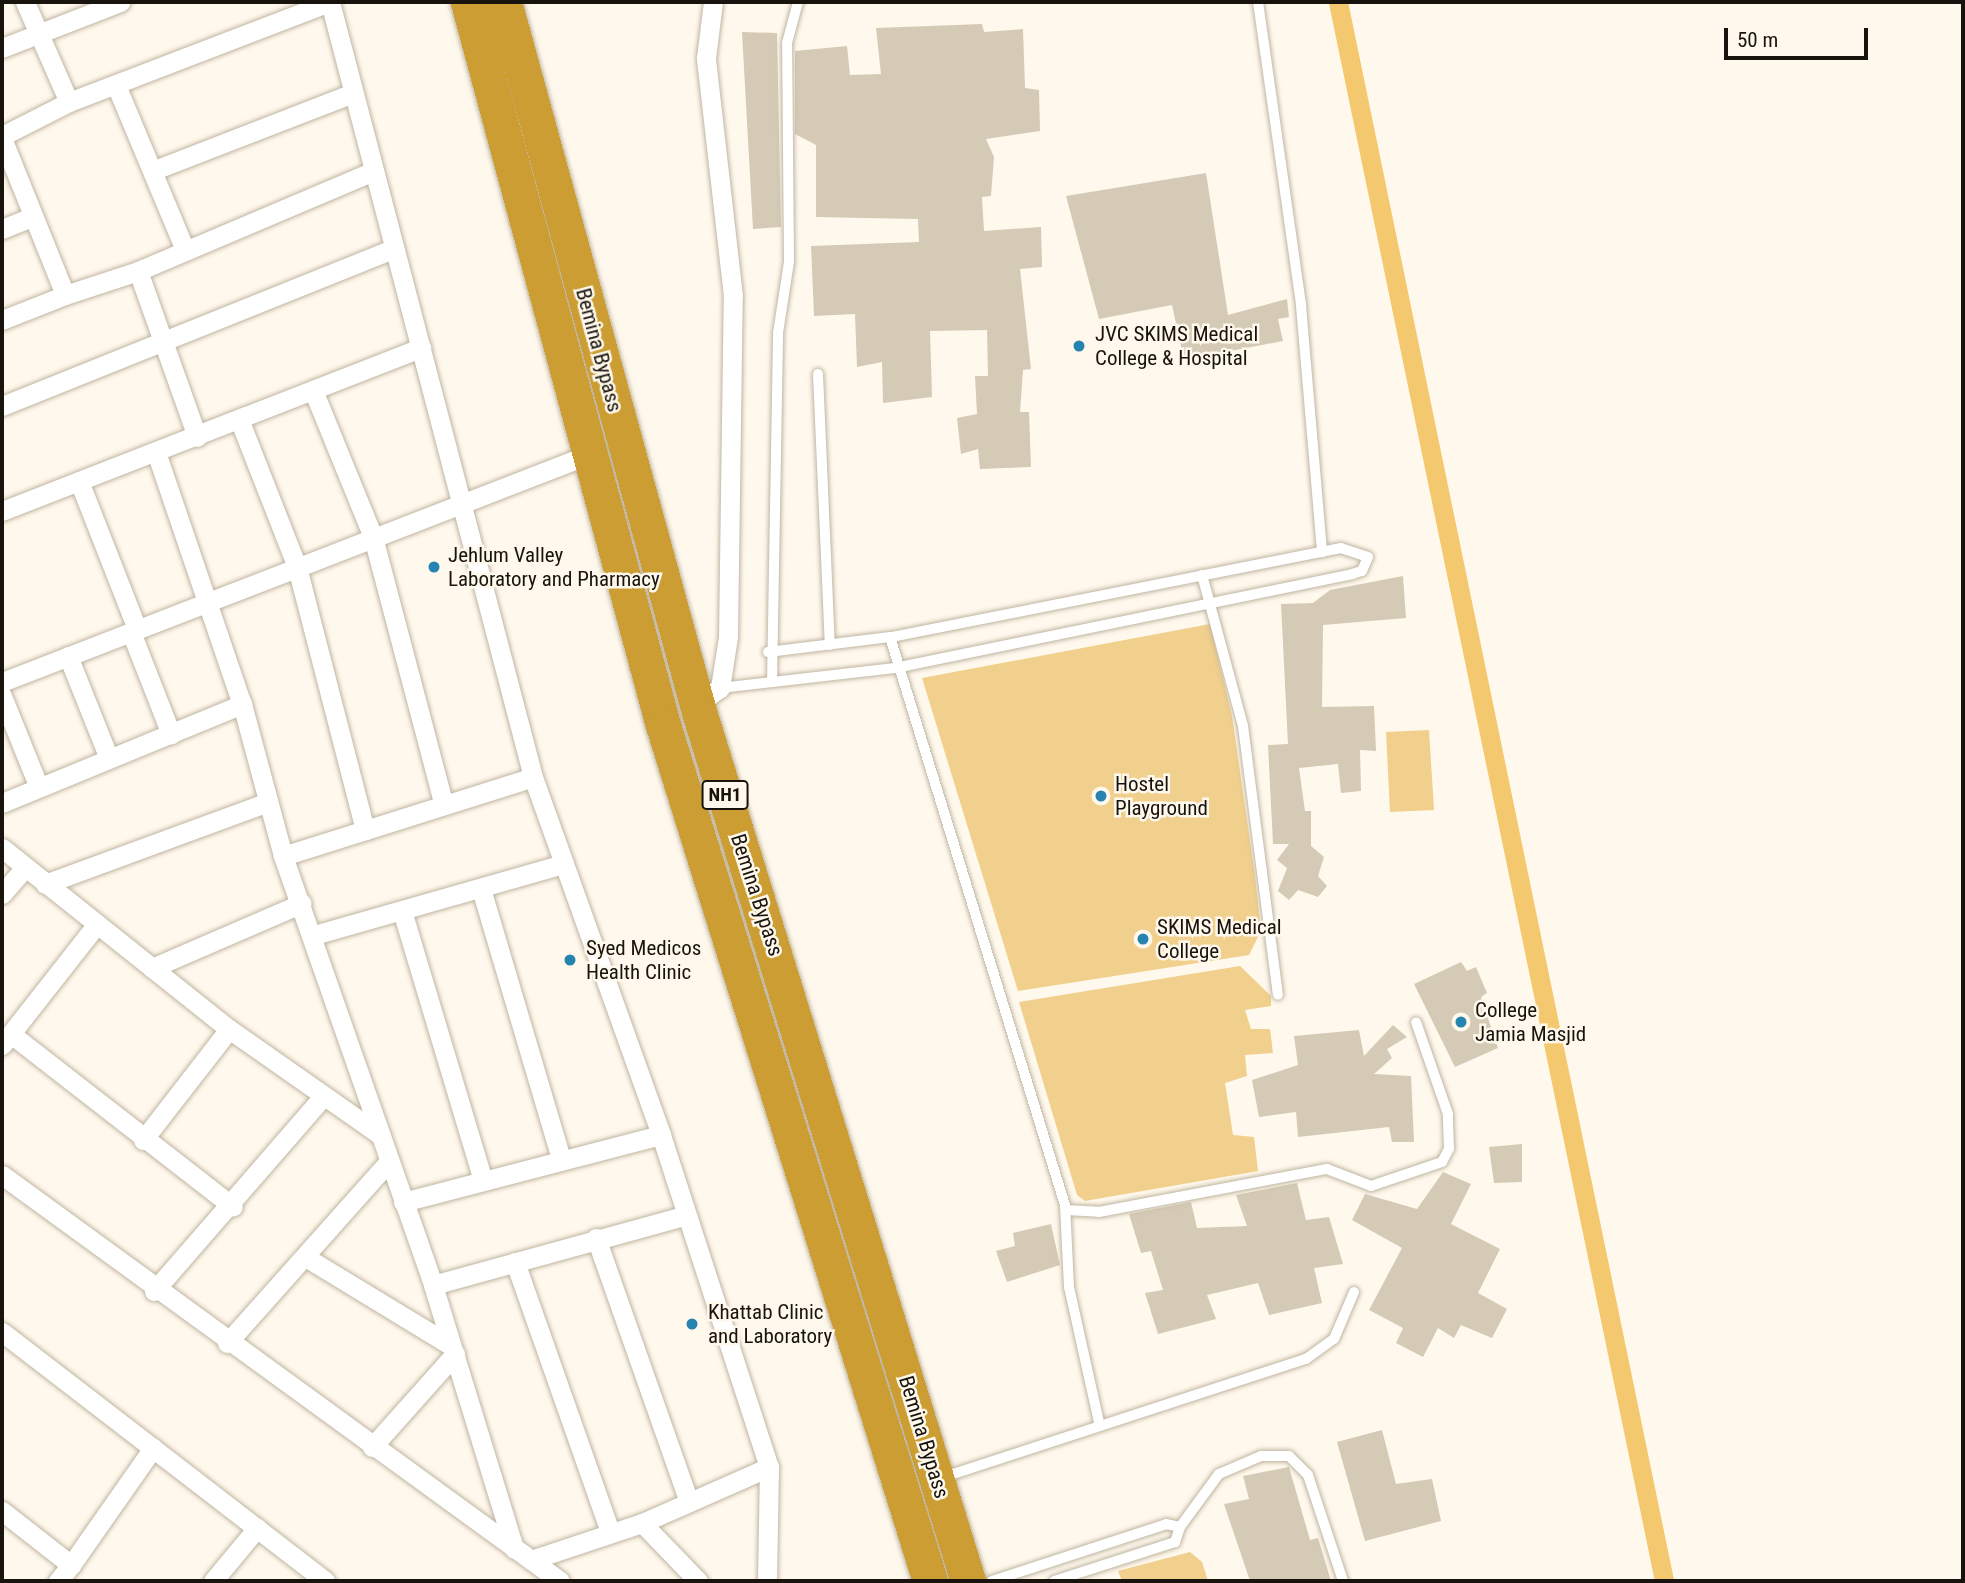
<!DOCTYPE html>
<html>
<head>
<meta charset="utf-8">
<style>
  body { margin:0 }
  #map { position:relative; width:1965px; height:1583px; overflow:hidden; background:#fff8ec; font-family:"Roboto Condensed",sans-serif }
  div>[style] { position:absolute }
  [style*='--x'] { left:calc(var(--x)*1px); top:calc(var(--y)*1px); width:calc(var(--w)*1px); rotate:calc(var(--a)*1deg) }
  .green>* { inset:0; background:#f1cf8c }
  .canal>* { height:19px; margin:-9.5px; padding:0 9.5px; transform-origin:9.5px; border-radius:9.5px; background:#f4c86e }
  .building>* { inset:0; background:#d4cab5 }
  .roads { filter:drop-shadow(0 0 2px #bfb5a1) drop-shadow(0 0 2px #bfb5a1) }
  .lane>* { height:10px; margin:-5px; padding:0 5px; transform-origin:5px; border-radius:5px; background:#fff }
  .street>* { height:19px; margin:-9.5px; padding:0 9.5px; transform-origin:9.5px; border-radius:9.5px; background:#fff }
  .highway>* { height:35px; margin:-17.5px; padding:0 17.5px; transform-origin:17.5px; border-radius:17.5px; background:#cb9d32 }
  .dots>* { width:19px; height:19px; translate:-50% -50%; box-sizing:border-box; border:4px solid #fff8ec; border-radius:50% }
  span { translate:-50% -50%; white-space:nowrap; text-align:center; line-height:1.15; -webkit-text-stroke:5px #fff8ec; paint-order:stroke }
  .shield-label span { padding:2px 5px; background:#fff8ec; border:2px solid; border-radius:5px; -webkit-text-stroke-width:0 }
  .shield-label { font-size:19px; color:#18140d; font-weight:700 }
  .poi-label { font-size:21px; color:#18140d }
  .left { translate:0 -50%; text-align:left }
  .street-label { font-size:21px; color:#18140d }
  .frame { position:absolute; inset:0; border:4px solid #18140d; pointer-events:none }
  .scale { position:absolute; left:1724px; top:28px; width:144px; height:32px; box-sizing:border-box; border:4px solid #18140d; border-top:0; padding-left:9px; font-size:21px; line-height:24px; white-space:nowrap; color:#18140d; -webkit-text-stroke:5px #fff8ec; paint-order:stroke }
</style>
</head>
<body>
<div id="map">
  <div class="green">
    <i style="clip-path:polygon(1210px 624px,1232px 716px,1255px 876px,1261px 931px,1249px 955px,1018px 991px,922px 678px)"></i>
    <i style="clip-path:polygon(1429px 730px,1434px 810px,1390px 812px,1386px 732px)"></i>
    <i style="clip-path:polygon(1240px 966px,1271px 996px,1271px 1006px,1245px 1010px,1251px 1029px,1270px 1029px,1273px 1053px,1245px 1055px,1247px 1076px,1225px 1083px,1233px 1135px,1254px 1137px,1258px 1171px,1085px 1201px,1077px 1195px,1019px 1002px)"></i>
    <i style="clip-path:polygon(1190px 1552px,1202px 1562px,1208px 1581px,1122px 1581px,1118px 1571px)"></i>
  </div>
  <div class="canal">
    <i style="--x:1338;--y:2;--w:1612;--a:78.33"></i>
  </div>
  <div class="building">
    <i style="clip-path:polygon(982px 24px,984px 32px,1023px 29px,1025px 88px,1039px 90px,1040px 131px,986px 139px,994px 157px,991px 196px,982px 197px,984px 231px,1041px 227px,1042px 267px,1020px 269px,1031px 369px,1023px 370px,1020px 412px,1029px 412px,1031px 467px,980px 469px,978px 449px,961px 454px,957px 418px,977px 414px,975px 376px,988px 376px,987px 330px,930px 331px,932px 397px,883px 403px,882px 362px,857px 367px,855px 314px,814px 316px,811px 246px,919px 242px,918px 219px,816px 217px,816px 145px,795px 134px,795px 51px,847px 46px,850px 75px,881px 74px,876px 28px)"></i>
    <i style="clip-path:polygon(742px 32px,777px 33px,781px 227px,753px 229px)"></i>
    <i style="clip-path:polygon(1206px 173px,1228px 315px,1287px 299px,1289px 317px,1278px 319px,1283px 341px,1184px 360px,1172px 305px,1099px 319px,1066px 196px)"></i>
    <i style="clip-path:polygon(1403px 576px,1406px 618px,1323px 625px,1322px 707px,1374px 706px,1376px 751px,1360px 750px,1361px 791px,1341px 793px,1338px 764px,1299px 768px,1305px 811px,1311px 811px,1311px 846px,1324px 857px,1318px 876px,1327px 886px,1318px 897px,1298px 890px,1289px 900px,1278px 891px,1287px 868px,1277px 860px,1289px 844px,1273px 844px,1268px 745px,1288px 744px,1281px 604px,1313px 603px,1330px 590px)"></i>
    <i style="clip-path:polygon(1461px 962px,1467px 971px,1476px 967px,1487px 993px,1481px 997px,1498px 1048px,1455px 1067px,1414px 984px)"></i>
    <i style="clip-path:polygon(1393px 1025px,1407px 1037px,1387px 1049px,1392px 1058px,1374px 1074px,1411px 1076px,1414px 1142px,1392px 1142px,1389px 1127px,1298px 1137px,1296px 1112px,1259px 1117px,1252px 1080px,1298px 1065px,1294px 1036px,1359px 1030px,1364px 1056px)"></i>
    <i style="clip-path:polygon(1522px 1144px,1522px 1182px,1494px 1183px,1489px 1147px)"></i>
    <i style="clip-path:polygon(1443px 1172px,1471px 1184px,1451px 1224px,1500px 1249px,1478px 1293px,1507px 1309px,1492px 1338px,1461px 1325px,1454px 1338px,1438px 1328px,1423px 1357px,1396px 1343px,1403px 1328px,1369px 1310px,1402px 1248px,1352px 1220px,1365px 1194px,1417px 1209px)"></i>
    <i style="clip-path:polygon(1297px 1183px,1306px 1220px,1329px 1217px,1343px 1264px,1314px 1268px,1322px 1303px,1269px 1315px,1258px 1283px,1207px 1295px,1216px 1319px,1158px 1334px,1145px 1293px,1163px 1290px,1151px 1251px,1141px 1253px,1129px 1214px,1191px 1202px,1197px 1228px,1247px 1226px,1236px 1195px)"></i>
    <i style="clip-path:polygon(1051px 1224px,1060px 1265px,1007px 1282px,996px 1251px,1015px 1246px,1013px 1233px)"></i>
    <i style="clip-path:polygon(1382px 1430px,1396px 1484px,1432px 1479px,1441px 1521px,1365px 1541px,1337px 1442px)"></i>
    <i style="clip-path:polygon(1289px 1467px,1310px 1540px,1318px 1538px,1331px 1581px,1250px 1581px,1224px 1504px,1249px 1499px,1243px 1476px)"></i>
  </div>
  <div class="roads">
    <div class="lane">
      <i style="--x:1258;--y:2;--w:307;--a:81.9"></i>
      <i style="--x:1301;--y:306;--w:247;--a:85.1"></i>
      <i style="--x:818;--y:374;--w:271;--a:87.5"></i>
      <i style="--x:1202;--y:575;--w:156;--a:74.8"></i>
      <i style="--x:1243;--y:726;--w:271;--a:82.6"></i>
      <i style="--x:890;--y:637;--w:594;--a:72.88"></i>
      <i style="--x:1065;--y:1205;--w:82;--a:87.2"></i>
      <i style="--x:1069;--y:1287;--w:138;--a:77.5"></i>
      <i style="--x:772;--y:682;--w:349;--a:-89"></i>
      <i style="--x:778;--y:333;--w:72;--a:-81.2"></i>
      <i style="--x:789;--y:262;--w:219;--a:-90.5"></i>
      <i style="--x:787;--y:43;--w:42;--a:-75"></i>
      <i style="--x:720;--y:688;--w:176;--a:-6.5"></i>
      <i style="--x:895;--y:668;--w:467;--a:-11.6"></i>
      <i style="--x:1352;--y:574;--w:10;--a:-17"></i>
      <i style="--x:1362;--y:571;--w:15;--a:-67"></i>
      <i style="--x:1368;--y:557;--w:28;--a:-162"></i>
      <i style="--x:1341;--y:548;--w:460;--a:168.8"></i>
      <i style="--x:890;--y:637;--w:123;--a:173"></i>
      <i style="--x:1066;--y:1210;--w:33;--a:3"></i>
      <i style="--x:1099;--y:1212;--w:232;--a:-10.7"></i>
      <i style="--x:1327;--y:1169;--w:47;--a:21.1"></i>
      <i style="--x:1371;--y:1186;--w:75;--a:-18.7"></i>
      <i style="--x:1442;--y:1162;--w:15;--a:-62"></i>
      <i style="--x:1449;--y:1149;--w:35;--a:-92"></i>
      <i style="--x:1448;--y:1114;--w:97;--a:-109.2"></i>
      <i style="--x:941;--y:1478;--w:384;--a:-18.1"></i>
      <i style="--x:1306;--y:1359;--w:34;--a:-36"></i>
      <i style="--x:1334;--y:1339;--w:51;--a:-66.9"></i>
      <i style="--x:1180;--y:1527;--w:66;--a:-53.7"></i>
      <i style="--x:1219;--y:1474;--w:46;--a:-23.2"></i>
      <i style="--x:1261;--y:1456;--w:28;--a:0"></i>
      <i style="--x:1289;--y:1456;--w:27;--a:45"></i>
      <i style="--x:1308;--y:1475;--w:112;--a:71.7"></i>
      <i style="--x:992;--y:1581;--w:183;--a:-18.1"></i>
      <i style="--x:1166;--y:1524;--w:14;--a:12"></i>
      <i style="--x:1180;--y:1527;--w:16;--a:108"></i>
      <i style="--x:1175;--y:1542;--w:127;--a:162.1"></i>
    </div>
    <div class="street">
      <i style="--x:25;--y:2;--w:109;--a:66.3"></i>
      <i style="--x:330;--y:2;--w:801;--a:75.32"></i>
      <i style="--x:533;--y:777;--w:380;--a:70.3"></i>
      <i style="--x:661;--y:1135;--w:349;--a:72"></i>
      <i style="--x:769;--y:1467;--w:114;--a:91"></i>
      <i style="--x:2;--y:48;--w:127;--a:-21.3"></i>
      <i style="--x:116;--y:85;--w:179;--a:67.3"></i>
      <i style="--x:2;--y:136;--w:75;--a:-26.9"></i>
      <i style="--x:69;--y:102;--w:280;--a:-21"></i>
      <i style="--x:2;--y:138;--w:169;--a:68.1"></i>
      <i style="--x:65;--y:295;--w:77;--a:-18.2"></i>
      <i style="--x:138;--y:271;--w:256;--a:-23"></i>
      <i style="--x:157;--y:169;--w:210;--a:-21.2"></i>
      <i style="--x:2;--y:229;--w:31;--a:-22"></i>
      <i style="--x:138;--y:271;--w:176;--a:70.4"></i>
      <i style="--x:2;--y:320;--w:68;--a:-21.6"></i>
      <i style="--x:313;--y:390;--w:159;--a:67.8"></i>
      <i style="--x:373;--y:537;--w:277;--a:75.2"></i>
      <i style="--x:2;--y:406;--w:420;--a:-21.9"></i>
      <i style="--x:239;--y:419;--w:159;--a:68.6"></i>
      <i style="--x:297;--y:567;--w:272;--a:75.5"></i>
      <i style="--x:156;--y:452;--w:266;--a:71.2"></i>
      <i style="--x:242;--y:704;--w:157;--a:74.9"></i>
      <i style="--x:283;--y:856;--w:454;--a:70.7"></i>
      <i style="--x:433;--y:1285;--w:276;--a:72.9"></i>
      <i style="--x:79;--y:481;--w:159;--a:68.6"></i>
      <i style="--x:2;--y:511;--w:450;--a:-21.3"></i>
      <i style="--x:131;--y:632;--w:110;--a:68.6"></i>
      <i style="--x:68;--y:656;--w:108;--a:68.2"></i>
      <i style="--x:2;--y:682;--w:631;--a:-21.19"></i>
      <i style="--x:2;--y:696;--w:96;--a:68"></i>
      <i style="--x:697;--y:704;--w:28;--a:-35"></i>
      <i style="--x:720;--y:688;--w:52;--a:-81.1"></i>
      <i style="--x:728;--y:637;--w:341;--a:-89.2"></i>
      <i style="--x:733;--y:296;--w:240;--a:-96.5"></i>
      <i style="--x:706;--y:58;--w:56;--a:-82.9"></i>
      <i style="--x:2;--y:803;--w:260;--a:-22.4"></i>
      <i style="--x:2;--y:848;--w:290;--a:38.6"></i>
      <i style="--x:229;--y:1029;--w:183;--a:35"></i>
      <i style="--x:283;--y:856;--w:262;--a:-17.5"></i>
      <i style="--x:45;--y:884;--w:238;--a:-20.2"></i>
      <i style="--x:482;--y:892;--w:278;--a:73.5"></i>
      <i style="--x:2;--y:894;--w:35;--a:-49"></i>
      <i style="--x:403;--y:914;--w:278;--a:73.3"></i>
      <i style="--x:314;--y:935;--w:260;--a:-15.9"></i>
      <i style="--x:152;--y:968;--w:163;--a:-23.4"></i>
      <i style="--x:11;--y:1034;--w:281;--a:37.9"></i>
      <i style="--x:2;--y:1045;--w:154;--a:-51.9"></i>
      <i style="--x:143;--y:1140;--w:140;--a:-52.2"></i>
      <i style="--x:2;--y:1175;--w:690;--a:36.04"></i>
      <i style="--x:403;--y:1202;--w:267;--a:-14.6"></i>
      <i style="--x:596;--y:1238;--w:280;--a:70.6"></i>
      <i style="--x:307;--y:1258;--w:164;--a:31.3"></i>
      <i style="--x:515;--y:1262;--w:286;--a:70.6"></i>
      <i style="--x:433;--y:1285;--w:259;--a:-15.4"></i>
      <i style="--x:154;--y:1291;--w:256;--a:-49"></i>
      <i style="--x:2;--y:1332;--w:408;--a:37.6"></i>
      <i style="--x:227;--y:1343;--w:242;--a:-48.3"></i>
      <i style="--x:372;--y:1447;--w:125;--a:-48.3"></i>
      <i style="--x:2;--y:1511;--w:88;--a:38"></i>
      <i style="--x:71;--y:1565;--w:21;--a:129"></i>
      <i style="--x:642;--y:1523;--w:81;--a:46"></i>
      <i style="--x:531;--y:1560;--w:117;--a:-18.4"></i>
      <i style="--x:642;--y:1523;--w:139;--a:-23.8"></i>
      <i style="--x:71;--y:1565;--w:143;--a:-55"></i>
      <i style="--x:213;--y:1581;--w:69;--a:-50.3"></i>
    </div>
    <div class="highway">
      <i style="--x:468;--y:2;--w:749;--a:74.91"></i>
      <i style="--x:663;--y:725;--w:897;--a:72.68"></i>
      <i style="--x:504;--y:2;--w:739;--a:74.63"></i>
      <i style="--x:700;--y:715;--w:907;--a:72.8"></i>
    </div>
  </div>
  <div class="dots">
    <i style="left:1079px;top:346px;background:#2784b1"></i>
    <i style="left:434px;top:567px;background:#2784b1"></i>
    <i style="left:1101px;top:796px;background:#2784b1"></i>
    <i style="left:1143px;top:939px;background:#2784b1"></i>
    <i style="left:570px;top:960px;background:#2784b1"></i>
    <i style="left:1461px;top:1022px;background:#2784b1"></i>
    <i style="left:692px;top:1324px;background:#2784b1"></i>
  </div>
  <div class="shield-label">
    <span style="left:725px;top:795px">NH1</span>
  </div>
  <div class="poi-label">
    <span class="left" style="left:1095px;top:346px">JVC SKIMS Medical<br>College &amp; Hospital</span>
    <span class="left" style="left:448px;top:567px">Jehlum Valley<br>Laboratory and Pharmacy</span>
    <span class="left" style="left:1115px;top:796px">Hostel<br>Playground</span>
    <span class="left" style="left:1157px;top:939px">SKIMS Medical<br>College</span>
    <span class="left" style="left:586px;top:960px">Syed Medicos<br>Health Clinic</span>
    <span class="left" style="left:1475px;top:1022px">College<br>Jamia Masjid</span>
    <span class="left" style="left:708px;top:1324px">Khattab Clinic<br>and Laboratory</span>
  </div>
  <div class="street-label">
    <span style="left:599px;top:350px;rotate:75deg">Bemina Bypass</span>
    <span style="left:757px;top:895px;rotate:72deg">Bemina Bypass</span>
    <span style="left:924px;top:1437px;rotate:73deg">Bemina Bypass</span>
  </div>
  <div class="frame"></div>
  <div class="scale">50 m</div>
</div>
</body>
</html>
